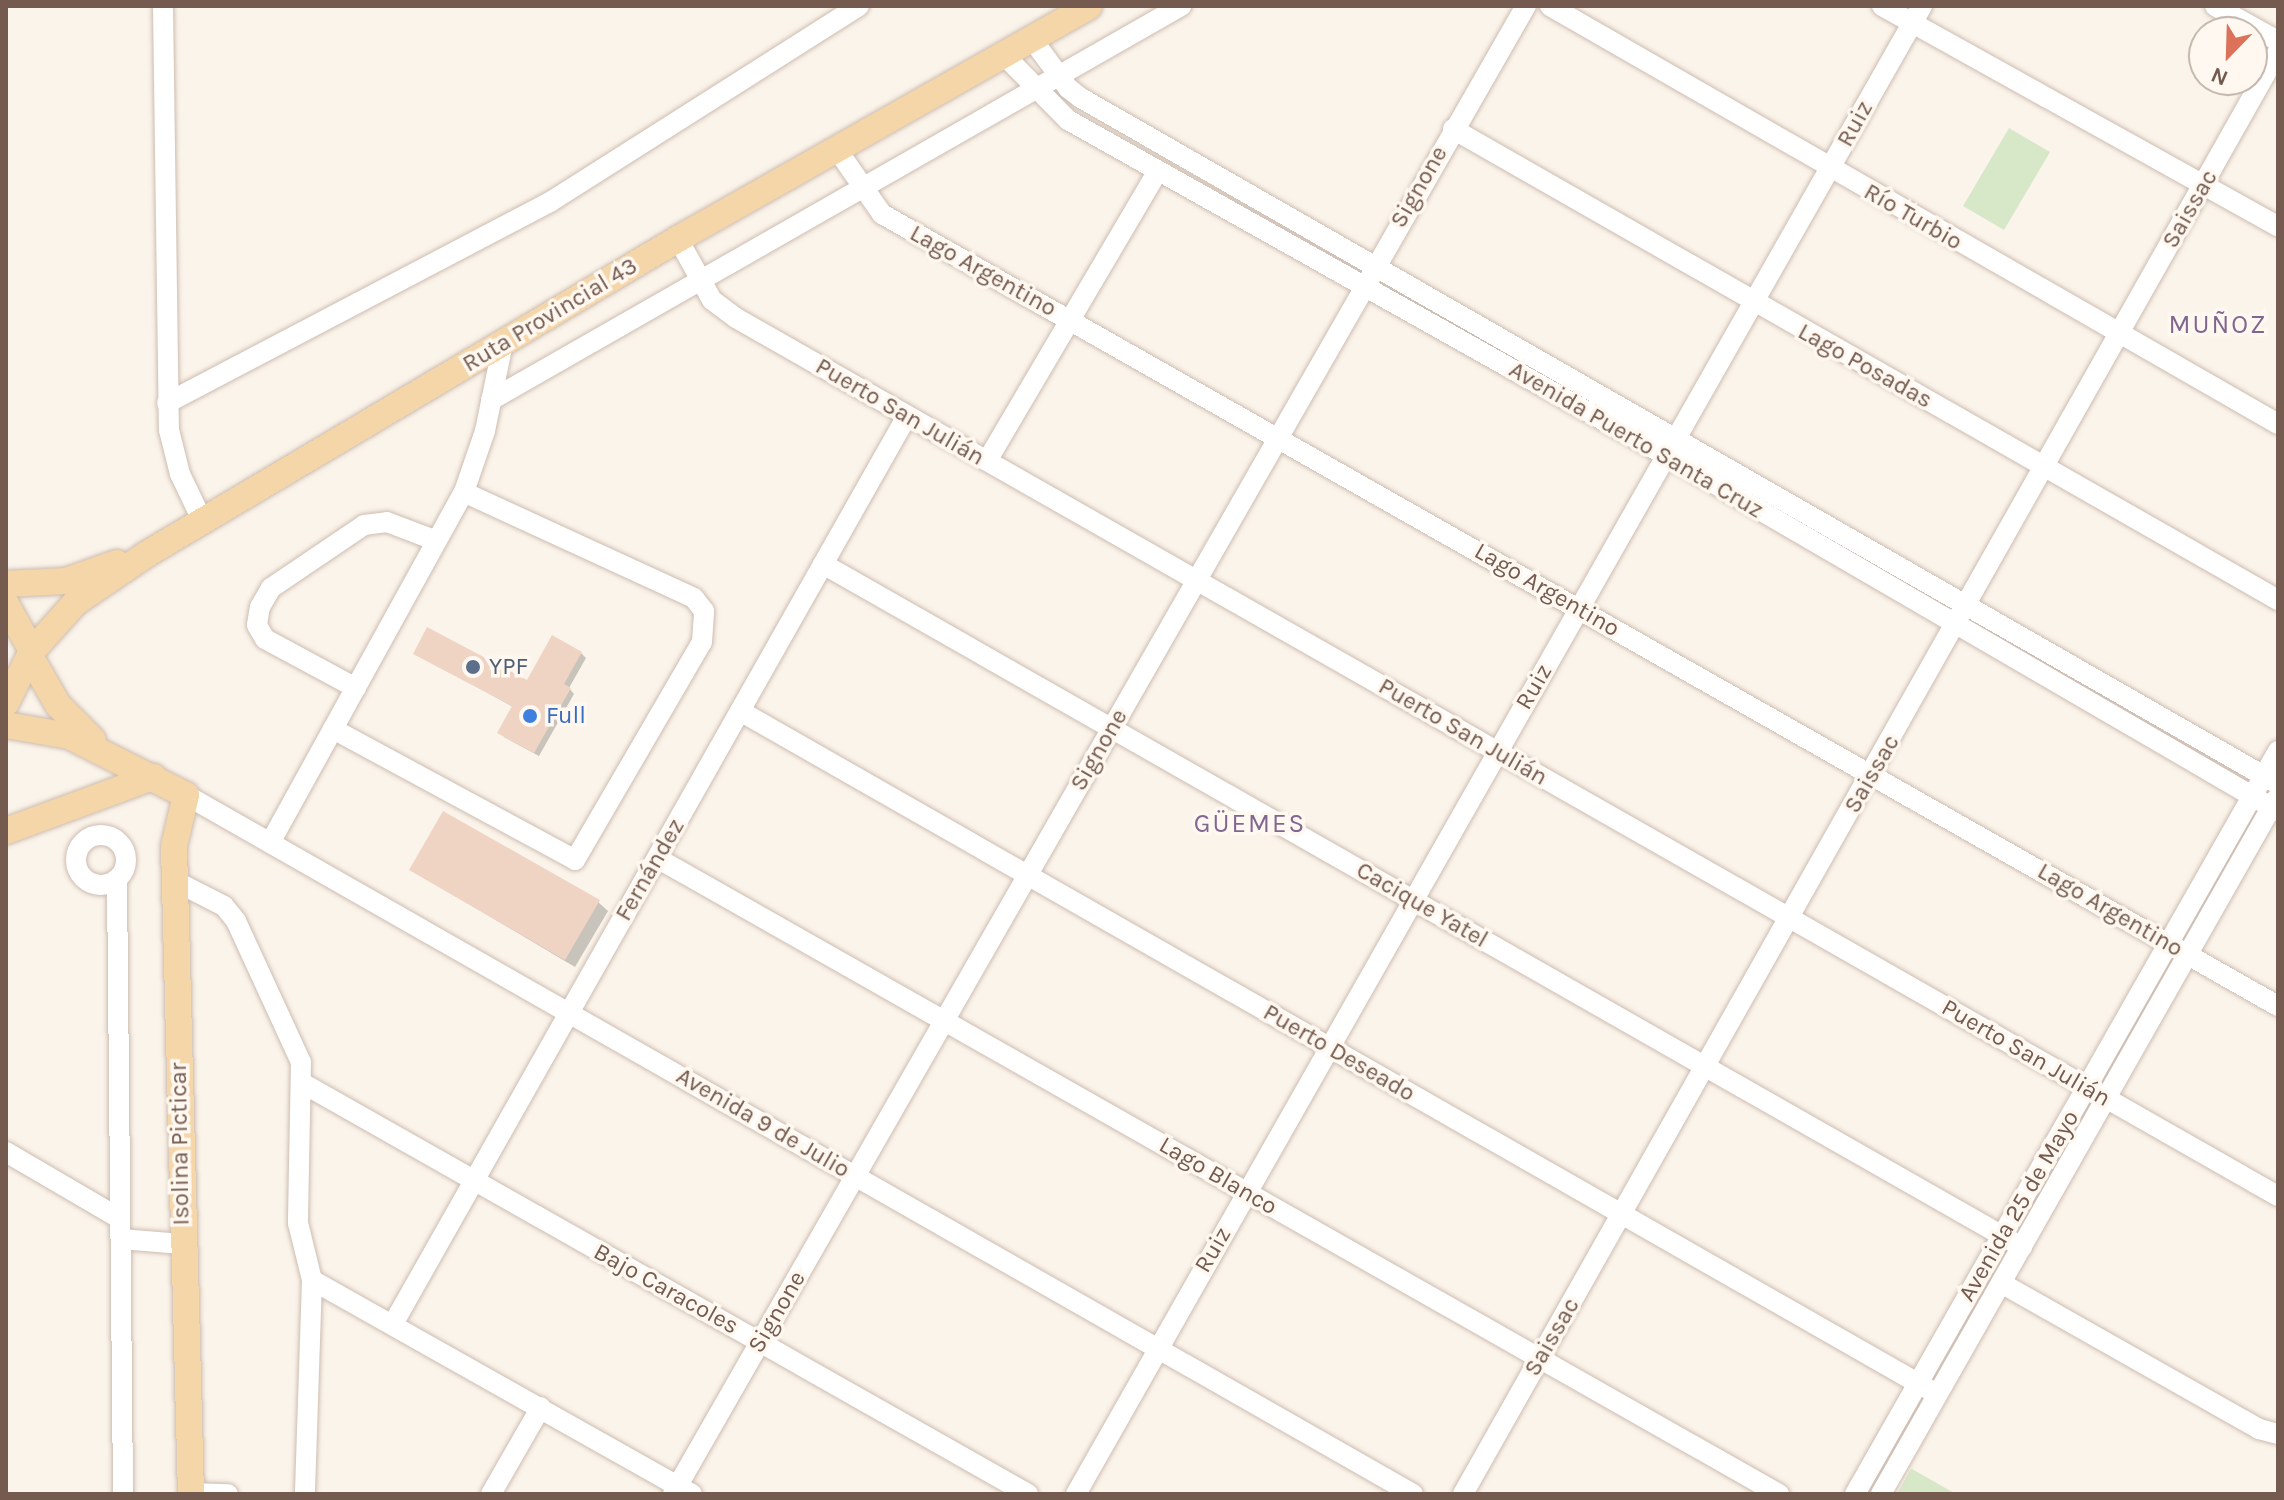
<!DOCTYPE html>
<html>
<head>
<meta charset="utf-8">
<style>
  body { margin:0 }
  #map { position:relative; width:2284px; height:1500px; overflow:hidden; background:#fbf4ea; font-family:Karla,sans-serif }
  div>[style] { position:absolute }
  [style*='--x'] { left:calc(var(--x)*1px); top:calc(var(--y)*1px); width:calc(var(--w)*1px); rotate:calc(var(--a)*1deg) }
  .green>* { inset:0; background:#d7e8c9 }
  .shadow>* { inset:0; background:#0003 }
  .building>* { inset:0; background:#efd4c4 }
  .roads { filter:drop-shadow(0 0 2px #cdbcb1) drop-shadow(0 0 2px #cdbcb1) }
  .minor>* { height:20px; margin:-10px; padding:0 10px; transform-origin:10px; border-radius:10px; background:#fff }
  .minor>.ring { margin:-10px; padding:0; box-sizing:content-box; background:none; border:20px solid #fff; border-radius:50% }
  .major>* { height:26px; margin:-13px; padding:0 13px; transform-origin:13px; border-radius:13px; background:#f4d6a8 }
  .dots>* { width:22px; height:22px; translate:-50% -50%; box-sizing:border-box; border:4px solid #fef8f1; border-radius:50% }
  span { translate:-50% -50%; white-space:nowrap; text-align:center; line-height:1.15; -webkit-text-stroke:7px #fef8f1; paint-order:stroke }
  .street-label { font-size:24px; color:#755b4f }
  .service-label { font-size:24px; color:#4e5e75 }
  .left { translate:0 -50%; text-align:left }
  .shop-label { font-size:24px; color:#366cbe }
  .neighbourhood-label { font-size:26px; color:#816790; letter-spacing:2px }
  .frame { position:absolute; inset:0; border:8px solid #755b4f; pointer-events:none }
  .north { position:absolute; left:2188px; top:16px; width:80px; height:80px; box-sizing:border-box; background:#fef8f1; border:2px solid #c7b9b0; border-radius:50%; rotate:203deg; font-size:22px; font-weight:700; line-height:32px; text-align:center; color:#755b4f }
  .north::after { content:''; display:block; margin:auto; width:28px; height:36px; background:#db7259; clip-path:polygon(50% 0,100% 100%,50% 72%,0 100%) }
</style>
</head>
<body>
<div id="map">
  <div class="green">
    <i style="clip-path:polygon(2009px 128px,2050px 152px,2004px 230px,1963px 206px)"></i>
    <i style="clip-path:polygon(1911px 1469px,1912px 1469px,1956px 1494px,1897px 1494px)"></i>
  </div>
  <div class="shadow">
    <i style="clip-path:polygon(415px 653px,528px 682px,581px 653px,586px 658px,569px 688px,574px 694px,539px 756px,504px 737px,513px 707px)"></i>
    <i style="clip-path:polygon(411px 870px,598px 902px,608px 911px,575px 967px)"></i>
  </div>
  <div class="building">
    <i style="clip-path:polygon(427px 627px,527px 680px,552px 635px,582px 652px,564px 684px,571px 688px,534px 753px,497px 733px,512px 706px,413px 654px)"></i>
    <i style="clip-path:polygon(443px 811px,600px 900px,565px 960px,409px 870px)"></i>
  </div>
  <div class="roads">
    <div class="minor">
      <i style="--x:163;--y:6;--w:424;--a:89.2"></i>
      <i style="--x:169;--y:430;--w:45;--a:76"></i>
      <i style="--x:180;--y:474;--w:53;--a:64.4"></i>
      <i style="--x:1550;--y:6;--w:839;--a:29.86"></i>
      <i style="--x:1882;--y:6;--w:453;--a:29.1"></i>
      <i style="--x:2215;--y:6;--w:72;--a:29.1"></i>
      <i style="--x:1032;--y:39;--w:61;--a:53.7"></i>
      <i style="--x:1068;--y:88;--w:16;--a:38"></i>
      <i style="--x:1081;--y:98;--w:1380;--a:29.82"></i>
      <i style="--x:1005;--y:56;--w:90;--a:45.5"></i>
      <i style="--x:1068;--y:120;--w:685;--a:29.3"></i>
      <i style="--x:1665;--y:455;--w:709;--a:30.15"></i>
      <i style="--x:1453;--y:129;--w:950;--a:29.72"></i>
      <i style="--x:838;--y:151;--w:77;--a:55.1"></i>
      <i style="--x:882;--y:214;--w:1605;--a:29.57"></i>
      <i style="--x:678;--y:239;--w:70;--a:60.9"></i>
      <i style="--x:712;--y:300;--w:30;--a:37"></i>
      <i style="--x:736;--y:318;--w:1774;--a:29.66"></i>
      <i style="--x:491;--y:400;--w:795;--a:-29.73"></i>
      <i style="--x:167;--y:403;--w:433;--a:-27.7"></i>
      <i style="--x:550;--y:202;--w:366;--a:-32.4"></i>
      <i style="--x:987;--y:461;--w:337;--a:-59.5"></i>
      <i style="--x:823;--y:564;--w:1380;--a:29.67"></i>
      <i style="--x:356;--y:688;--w:103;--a:-151.7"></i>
      <i style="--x:265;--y:639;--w:16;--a:-120"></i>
      <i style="--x:257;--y:625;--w:18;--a:-81"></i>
      <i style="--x:260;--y:607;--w:22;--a:-60"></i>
      <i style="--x:271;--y:588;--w:112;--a:-34.1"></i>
      <i style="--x:364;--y:525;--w:23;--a:-7"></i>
      <i style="--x:387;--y:522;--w:53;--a:20.8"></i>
      <i style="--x:740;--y:711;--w:1378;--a:29.71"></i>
      <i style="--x:333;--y:729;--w:275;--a:28.4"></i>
      <i style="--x:575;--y:860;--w:252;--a:-59.8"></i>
      <i style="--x:702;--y:642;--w:31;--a:-86"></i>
      <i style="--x:704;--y:611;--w:16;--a:-128"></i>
      <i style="--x:694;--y:598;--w:253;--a:-155.3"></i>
      <i style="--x:186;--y:795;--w:1412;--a:29.67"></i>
      <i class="ring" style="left:76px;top:835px;width:30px;height:30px"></i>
      <i style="--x:270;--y:843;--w:401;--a:-61.1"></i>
      <i style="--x:464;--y:492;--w:65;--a:-71"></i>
      <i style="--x:485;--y:431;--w:90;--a:-78.4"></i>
      <i style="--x:657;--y:858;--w:1290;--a:29.55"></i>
      <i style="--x:117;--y:879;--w:615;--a:89.44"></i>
      <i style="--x:175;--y:881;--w:55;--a:27"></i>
      <i style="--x:224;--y:906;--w:19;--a:51"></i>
      <i style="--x:236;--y:921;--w:155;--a:65.3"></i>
      <i style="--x:301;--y:1062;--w:161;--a:91.1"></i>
      <i style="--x:298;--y:1223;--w:59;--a:76.2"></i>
      <i style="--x:312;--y:1280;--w:214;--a:91.9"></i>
      <i style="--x:304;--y:1084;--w:832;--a:29.52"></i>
      <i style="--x:6;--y:1152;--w:131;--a:30.3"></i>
      <i style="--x:121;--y:1239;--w:61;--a:4.7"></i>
      <i style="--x:312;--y:1280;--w:436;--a:29.4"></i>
      <i style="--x:2001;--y:1283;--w:296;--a:29.5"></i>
      <i style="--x:2259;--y:1429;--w:20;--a:15"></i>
      <i style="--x:393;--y:1324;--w:1043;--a:-60.49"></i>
      <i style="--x:191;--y:1493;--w:37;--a:2"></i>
      <i style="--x:491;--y:1494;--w:100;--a:-60.1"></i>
      <i style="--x:673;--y:1494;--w:1715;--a:-60.18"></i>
      <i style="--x:1076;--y:1494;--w:1712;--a:-60.38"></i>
      <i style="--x:1463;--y:1494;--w:1656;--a:-60.53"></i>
      <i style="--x:1855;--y:1494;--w:855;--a:-60.35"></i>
      <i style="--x:1881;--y:1494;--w:799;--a:-60.39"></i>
    </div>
    <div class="major">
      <i style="--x:6;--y:584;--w:60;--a:-2.9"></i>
      <i style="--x:66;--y:581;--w:54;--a:-19.4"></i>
      <i style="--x:6;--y:604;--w:54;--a:61"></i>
      <i style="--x:32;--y:651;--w:58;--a:116.6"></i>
      <i style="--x:32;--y:651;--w:64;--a:-48.1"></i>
      <i style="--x:75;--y:603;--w:87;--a:-34.2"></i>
      <i style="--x:147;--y:554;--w:617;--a:-30.68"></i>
      <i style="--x:678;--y:239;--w:472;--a:-29.5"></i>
      <i style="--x:31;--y:658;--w:54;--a:60.1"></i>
      <i style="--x:58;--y:705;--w:49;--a:45"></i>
      <i style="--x:6;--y:725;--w:64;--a:9.9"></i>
      <i style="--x:69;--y:736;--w:131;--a:26.8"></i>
      <i style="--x:186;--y:795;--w:52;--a:103.2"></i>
      <i style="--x:174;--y:846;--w:648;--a:88.5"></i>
      <i style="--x:6;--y:831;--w:157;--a:-20.2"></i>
    </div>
  </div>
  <div class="dots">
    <i style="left:473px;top:667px;background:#5c6f8a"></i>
    <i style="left:530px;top:716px;background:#3f7fe0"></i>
  </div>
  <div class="street-label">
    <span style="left:1855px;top:124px;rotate:-61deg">Ruiz</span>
    <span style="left:1419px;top:187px;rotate:-60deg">Signone</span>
    <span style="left:2190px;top:209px;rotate:-60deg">Saissac</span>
    <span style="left:1913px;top:217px;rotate:30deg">Río Turbio</span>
    <span style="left:983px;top:271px;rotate:29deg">Lago Argentino</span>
    <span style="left:550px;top:315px;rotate:-31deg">Ruta Provincial 43</span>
    <span style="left:1865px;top:366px;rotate:29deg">Lago Posadas</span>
    <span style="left:900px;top:412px;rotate:30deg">Puerto San Julián</span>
    <span style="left:1636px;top:440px;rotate:30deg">Avenida Puerto Santa Cruz</span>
    <span style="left:1547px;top:590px;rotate:30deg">Lago Argentino</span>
    <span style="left:1534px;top:687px;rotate:-60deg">Ruiz</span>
    <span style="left:1463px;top:732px;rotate:30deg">Puerto San Julián</span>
    <span style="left:1099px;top:750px;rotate:-60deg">Signone</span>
    <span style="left:1872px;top:774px;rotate:-60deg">Saissac</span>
    <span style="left:650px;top:870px;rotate:-60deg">Fernández</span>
    <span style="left:1422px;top:905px;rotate:30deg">Cacique Yatel</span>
    <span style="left:2110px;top:910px;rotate:30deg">Lago Argentino</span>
    <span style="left:1339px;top:1053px;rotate:30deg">Puerto Deseado</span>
    <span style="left:2026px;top:1053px;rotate:30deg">Puerto San Julián</span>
    <span style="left:763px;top:1123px;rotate:30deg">Avenida 9 de Julio</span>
    <span style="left:180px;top:1144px;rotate:-91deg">Isolina Picticar</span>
    <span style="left:1218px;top:1176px;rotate:30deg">Lago Blanco</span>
    <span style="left:2019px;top:1206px;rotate:-60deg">Avenida 25 de Mayo</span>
    <span style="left:1213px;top:1250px;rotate:-60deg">Ruiz</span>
    <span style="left:666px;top:1289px;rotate:29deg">Bajo Caracoles</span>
    <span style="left:777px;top:1312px;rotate:-60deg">Signone</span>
    <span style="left:1552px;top:1337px;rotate:-60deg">Saissac</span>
  </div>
  <div class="service-label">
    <span class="left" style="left:489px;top:667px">YPF</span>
  </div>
  <div class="shop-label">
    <span class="left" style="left:546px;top:716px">Full</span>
  </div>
  <div class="neighbourhood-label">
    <span style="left:2218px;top:325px">MUÑOZ</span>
    <span style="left:1250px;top:824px">GÜEMES</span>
  </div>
  <div class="frame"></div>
  <div class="north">N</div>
</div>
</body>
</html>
